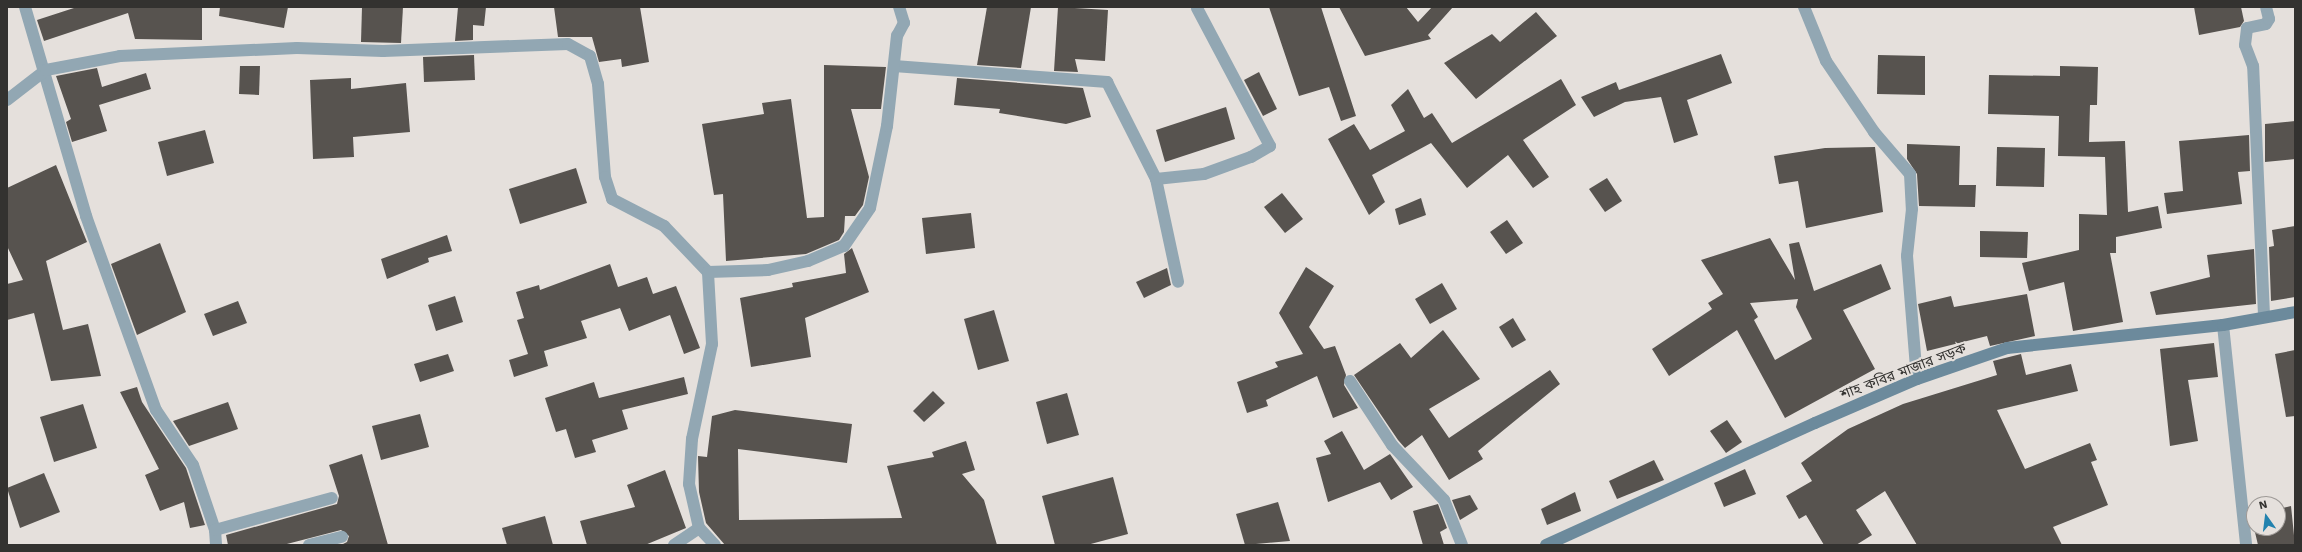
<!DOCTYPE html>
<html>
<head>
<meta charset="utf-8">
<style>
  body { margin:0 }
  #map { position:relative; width:2302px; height:552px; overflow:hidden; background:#e5e0dc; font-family:"Work Sans","Noto Sans Bengali",sans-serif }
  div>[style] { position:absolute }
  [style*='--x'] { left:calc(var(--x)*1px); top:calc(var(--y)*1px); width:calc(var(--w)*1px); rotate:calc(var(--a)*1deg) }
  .building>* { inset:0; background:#57534f }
  .street>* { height:12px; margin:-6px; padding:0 6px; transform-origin:6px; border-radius:6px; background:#92a7b3 }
  .secondary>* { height:12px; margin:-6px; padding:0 6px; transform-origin:6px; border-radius:6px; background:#6c8a9c }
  span { translate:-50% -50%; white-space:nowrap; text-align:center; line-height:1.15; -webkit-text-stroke:4px #e5e0dc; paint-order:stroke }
  .street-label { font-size:14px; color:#333230 }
  .frame { position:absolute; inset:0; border:8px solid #333230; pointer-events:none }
  .north { position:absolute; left:2246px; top:496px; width:40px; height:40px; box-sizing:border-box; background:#e5e0dc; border:1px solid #9e9a97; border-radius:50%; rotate:346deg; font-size:11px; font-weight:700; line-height:16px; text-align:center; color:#333230 }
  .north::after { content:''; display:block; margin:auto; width:14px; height:18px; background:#2282ae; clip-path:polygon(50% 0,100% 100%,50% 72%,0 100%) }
</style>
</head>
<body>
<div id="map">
  <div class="building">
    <i style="clip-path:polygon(77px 7px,202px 7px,202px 40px,135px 39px,128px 13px,44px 41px,37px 20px)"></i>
    <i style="clip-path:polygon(220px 7px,288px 7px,284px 28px,219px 16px)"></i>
    <i style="clip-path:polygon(362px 7px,403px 7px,401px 43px,361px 42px)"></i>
    <i style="clip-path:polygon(458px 7px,486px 7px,484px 26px,473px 25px,473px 40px,455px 41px)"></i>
    <i style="clip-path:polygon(554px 7px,640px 7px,649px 62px,622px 67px,621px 59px,599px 62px,592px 37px,558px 37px)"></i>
    <i style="clip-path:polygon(987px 7px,1031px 7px,1021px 68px,977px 65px)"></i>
    <i style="clip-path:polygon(1058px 7px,1108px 10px,1105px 61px,1075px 59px,1078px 72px,1054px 71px)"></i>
    <i style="clip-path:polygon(1269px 7px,1321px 7px,1356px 116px,1341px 121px,1329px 87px,1299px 96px)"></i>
    <i style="clip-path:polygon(1339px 7px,1406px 7px,1418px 22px,1432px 7px,1453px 7px,1428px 35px,1431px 39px,1365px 56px)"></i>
    <i style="clip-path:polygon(2194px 7px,2241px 7px,2244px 21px,2240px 27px,2199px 35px)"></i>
    <i style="clip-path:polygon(1536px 12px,1557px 36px,1476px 99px,1444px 63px,1492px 34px,1500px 42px)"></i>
    <i style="clip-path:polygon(1721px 54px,1732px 83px,1687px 100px,1698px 135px,1674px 143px,1661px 97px,1625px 102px,1594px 117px,1581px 97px,1616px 82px,1619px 90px)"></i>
    <i style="clip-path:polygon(474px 55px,475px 80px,424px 82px,423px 57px)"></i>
    <i style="clip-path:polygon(1878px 55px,1925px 56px,1925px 95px,1877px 94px)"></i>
    <i style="clip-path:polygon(824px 65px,886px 67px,881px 109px,851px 109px,869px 177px,863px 205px,855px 216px,845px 216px,844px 232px,839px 240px,806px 254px,726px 261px,723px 194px,714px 195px,702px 124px,764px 114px,762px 103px,791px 99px,807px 218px,824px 217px)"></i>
    <i style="clip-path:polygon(240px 66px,260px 66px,259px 95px,239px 94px)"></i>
    <i style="clip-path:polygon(2060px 66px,2098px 67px,2097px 105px,2090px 105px,2089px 142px,2125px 141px,2128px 212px,2158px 206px,2162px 228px,2116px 237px,2116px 253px,2110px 253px,2123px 322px,2073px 331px,2064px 282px,2029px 291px,2022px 263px,2079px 250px,2079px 214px,2107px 215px,2105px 157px,2058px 156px,2059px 116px,1988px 114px,1989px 75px,2060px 76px)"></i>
    <i style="clip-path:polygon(97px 68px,102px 87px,146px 73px,151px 89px,99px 105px,107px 131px,72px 142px,66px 122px,71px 119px,56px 76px)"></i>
    <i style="clip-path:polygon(1259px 72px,1277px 109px,1263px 116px,1244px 80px)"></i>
    <i style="clip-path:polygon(351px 78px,351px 89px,406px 83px,410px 132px,353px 137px,354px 157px,313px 159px,310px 80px)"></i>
    <i style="clip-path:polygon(957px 78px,1083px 88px,1091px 117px,1066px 124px,999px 113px,1000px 109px,954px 105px)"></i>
    <i style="clip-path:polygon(1561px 79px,1576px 105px,1523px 140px,1549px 177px,1533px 188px,1508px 155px,1467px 188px,1431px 143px,1372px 175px,1385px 202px,1369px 215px,1328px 139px,1354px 124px,1370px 150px,1405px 131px,1391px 105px,1408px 89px,1424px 118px,1432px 113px,1452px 143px)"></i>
    <i style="clip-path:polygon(1226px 107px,1235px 139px,1165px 162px,1156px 130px)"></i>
    <i style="clip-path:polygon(2295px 121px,2295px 159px,2265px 162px,2265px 124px)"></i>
    <i style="clip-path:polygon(205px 130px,214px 163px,167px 176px,158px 142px)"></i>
    <i style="clip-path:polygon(2249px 135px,2250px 171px,2238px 172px,2242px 204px,2167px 214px,2164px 193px,2183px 191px,2179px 141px)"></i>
    <i style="clip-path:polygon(1907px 144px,1960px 146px,1959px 185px,1976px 185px,1975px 207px,1919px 206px,1917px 174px,1907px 159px)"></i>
    <i style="clip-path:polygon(1875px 147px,1883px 212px,1806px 228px,1798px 181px,1779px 184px,1774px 156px,1825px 148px)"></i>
    <i style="clip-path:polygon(1997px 147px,2045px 148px,2044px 187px,1996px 186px)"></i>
    <i style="clip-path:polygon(56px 165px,87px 242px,46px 261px,63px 330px,88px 324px,101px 376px,51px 381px,34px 313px,7px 320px,7px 284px,23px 280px,7px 246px,7px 188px)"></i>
    <i style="clip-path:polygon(576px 168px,587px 203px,520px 224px,509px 189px)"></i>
    <i style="clip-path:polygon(1607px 178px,1622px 201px,1605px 212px,1589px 189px)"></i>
    <i style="clip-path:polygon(1282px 193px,1303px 219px,1285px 233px,1264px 207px)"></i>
    <i style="clip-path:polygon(1421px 198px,1426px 215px,1399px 225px,1395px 209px)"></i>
    <i style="clip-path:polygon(971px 213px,975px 248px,926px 254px,922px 218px)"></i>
    <i style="clip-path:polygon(1507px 220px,1523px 243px,1506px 254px,1490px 232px)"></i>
    <i style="clip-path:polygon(2295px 226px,2295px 297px,2271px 301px,2269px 247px,2274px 246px,2272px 230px)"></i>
    <i style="clip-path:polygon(1980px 231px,2028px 232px,2027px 258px,1980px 257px)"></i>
    <i style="clip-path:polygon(447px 235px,452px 251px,428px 258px,429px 262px,387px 279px,381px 259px)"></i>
    <i style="clip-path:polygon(evenodd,1770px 238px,1795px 280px,1789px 244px,1799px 242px,1814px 291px,1881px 264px,1891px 289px,1843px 310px,1875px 369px,1785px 418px,1737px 330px,1669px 376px,1652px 349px,1712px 309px,1708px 303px,1723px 294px,1701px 260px,1770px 238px,1798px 299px,1796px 307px,1812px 339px,1775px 360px,1754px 320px,1758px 317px,1750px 303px,1798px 299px)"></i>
    <i style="clip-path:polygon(160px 243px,186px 312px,137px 335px,111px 264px)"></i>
    <i style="clip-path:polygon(852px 248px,869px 292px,805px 318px,811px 357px,751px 367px,740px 298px,793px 287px,792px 283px,846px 273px,844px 254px)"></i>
    <i style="clip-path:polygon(2254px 249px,2256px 304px,2156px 315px,2150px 292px,2210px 277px,2207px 255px)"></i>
    <i style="clip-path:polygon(610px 264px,618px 287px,647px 277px,653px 294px,676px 286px,700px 348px,684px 354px,670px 315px,629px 331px,620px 308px,581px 321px,587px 338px,544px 351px,548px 366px,514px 377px,509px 360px,528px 354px,517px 320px,524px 318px,516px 292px,539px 285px,540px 290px)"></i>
    <i style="clip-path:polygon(1306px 267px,1334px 286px,1309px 327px,1324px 349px,1335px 346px,1346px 375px,1344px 385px,1358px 408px,1333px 418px,1317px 376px,1266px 400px,1268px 406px,1247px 413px,1237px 382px,1278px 367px,1275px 362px,1303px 354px,1279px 313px)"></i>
    <i style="clip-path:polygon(1167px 268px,1171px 285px,1144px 298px,1136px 282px)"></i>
    <i style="clip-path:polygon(1442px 283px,1457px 309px,1430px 324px,1415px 299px)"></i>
    <i style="clip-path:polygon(2027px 294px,2035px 336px,1990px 346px,1987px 336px,1927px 351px,1918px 304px,1951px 296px,1954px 307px)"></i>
    <i style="clip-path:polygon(455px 296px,463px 322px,436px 331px,428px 305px)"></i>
    <i style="clip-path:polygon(238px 301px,247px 323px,213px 336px,204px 314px)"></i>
    <i style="clip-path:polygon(994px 310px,1009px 361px,978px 370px,964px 319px)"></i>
    <i style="clip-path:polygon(1513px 318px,1526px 340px,1512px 348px,1499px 327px)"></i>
    <i style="clip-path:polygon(1443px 330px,1480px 379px,1429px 409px,1449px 438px,1550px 370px,1560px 384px,1478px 451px,1483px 459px,1449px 480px,1422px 435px,1405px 448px,1398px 440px,1354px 375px,1400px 343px,1411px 358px)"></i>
    <i style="clip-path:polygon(2214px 343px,2218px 377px,2188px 380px,2198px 441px,2170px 446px,2160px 349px)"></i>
    <i style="clip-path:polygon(2295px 350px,2295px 416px,2286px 417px,2275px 354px)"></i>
    <i style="clip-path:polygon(448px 354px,454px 371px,420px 382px,414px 364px)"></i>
    <i style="clip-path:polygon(2021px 354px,2026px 375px,2071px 364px,2078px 391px,1997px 410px,2025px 469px,2090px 443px,2097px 460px,2091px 462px,2108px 505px,2053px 527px,2062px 545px,1917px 545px,1885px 491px,1856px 510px,1872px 535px,1856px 545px,1824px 545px,1806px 515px,1799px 519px,1786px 496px,1812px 481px,1801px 463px,1848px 429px,1903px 404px,1997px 375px,1993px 361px)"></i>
    <i style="clip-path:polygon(684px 377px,688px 394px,622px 410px,628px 429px,592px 440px,596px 452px,575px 458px,566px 429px,556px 432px,545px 398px,594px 382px,599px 398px)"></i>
    <i style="clip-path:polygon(137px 387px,142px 402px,186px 468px,205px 525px,190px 528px,184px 502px,160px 511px,145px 475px,159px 469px,120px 392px)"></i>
    <i style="clip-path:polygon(933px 391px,945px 403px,924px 422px,913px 411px)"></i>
    <i style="clip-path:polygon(1067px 393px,1079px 435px,1047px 444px,1036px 402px)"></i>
    <i style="clip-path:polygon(228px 402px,238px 429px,189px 446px,173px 421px)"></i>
    <i style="clip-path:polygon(83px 404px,97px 448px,54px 462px,40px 417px)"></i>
    <i style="clip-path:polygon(735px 410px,852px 424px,847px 463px,738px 449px,739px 520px,902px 518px,887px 466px,934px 457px,932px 452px,966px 441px,975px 470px,962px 474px,984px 500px,997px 545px,725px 545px,706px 523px,699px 492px,698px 456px,707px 457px,712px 416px)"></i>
    <i style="clip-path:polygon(420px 414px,429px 447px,381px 460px,372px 426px)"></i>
    <i style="clip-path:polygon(1727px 420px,1742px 442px,1726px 453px,1710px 431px)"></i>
    <i style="clip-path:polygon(1342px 431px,1364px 470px,1390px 454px,1413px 487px,1391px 500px,1380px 482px,1328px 502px,1316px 458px,1331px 454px,1324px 441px)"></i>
    <i style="clip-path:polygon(362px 454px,388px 545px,341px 545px,347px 542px,349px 536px,341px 530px,283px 545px,228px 545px,226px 535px,337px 504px,339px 496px,329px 465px)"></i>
    <i style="clip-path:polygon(1654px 460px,1664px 480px,1617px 499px,1609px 481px)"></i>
    <i style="clip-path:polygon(1745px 469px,1756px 494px,1724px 507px,1714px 483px)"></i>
    <i style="clip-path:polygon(665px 470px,686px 528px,645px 545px,587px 545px,580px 521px,635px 507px,627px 485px)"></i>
    <i style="clip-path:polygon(44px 473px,60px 512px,20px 528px,7px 488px)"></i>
    <i style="clip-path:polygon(1113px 477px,1128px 534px,1087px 545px,1055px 545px,1042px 496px)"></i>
    <i style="clip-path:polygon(1575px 492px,1581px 511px,1547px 525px,1541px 509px)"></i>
    <i style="clip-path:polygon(1470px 495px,1478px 509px,1460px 520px,1452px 500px)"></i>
    <i style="clip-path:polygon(1278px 502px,1290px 541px,1245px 545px,1236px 514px)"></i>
    <i style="clip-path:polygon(1438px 504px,1447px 528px,1440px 532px,1444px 545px,1423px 545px,1413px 511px)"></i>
    <i style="clip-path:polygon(2291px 506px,2295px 545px,2258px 545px,2254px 528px,2278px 528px,2278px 509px)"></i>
    <i style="clip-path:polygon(545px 516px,553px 545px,507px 545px,502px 528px)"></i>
  </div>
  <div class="street">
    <i style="--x:25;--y:7;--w:218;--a:73.7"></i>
    <i style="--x:86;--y:216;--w:206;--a:70.2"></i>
    <i style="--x:156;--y:410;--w:66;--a:56.1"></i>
    <i style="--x:193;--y:465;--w:69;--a:71.3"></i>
    <i style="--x:215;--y:530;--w:15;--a:86"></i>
    <i style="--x:1804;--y:7;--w:58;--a:67.8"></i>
    <i style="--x:1826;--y:61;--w:86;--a:55.9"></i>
    <i style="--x:1874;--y:132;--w:55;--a:49.4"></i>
    <i style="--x:1910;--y:174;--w:35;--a:87"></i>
    <i style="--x:1912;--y:209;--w:47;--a:96.1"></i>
    <i style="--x:1907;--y:256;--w:123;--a:85.4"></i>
    <i style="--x:894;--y:66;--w:214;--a:4.3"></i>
    <i style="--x:1107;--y:82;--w:109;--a:63.2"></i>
    <i style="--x:1156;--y:179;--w:105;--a:77.9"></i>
    <i style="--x:7;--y:100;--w:49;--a:-37.6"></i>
    <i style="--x:46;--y:70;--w:75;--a:-10.7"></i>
    <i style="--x:120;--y:56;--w:177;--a:-2.6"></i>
    <i style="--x:297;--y:48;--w:86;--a:2"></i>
    <i style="--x:383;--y:51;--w:185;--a:-2.2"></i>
    <i style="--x:568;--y:44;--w:25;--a:29"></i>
    <i style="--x:590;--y:56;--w:29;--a:74"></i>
    <i style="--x:598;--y:84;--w:93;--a:85.7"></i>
    <i style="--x:605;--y:177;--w:23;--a:72"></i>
    <i style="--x:612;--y:199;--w:59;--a:27.4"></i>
    <i style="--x:664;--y:226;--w:64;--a:46.3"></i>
    <i style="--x:1156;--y:179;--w:48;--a:-5.9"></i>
    <i style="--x:1204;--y:174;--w:50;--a:-19.9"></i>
    <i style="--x:1251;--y:157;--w:22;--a:-30"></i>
    <i style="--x:1270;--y:146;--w:156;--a:-117.9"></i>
    <i style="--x:2264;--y:315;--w:249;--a:-92.5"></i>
    <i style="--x:2253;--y:66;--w:22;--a:-111"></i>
    <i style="--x:2245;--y:45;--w:17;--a:-83"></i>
    <i style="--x:2247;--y:28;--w:19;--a:-12"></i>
    <i style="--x:2266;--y:24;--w:6;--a:-59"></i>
    <i style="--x:2269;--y:19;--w:12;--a:-104"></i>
    <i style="--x:2223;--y:325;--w:221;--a:84"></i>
    <i style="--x:1350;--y:381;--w:77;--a:56.7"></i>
    <i style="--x:1392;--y:445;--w:76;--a:46.6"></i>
    <i style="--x:1444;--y:500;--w:48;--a:68.2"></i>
    <i style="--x:215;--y:530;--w:121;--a:-15.3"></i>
    <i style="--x:309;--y:545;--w:34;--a:-14"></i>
    <i style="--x:674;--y:545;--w:30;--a:-34"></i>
    <i style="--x:715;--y:545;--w:23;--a:-133"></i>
    <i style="--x:699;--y:528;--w:45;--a:-102.8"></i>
    <i style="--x:689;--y:484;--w:45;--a:-86.2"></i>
    <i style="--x:692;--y:439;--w:97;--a:-78.1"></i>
    <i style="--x:712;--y:344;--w:72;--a:-93.2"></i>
    <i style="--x:708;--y:272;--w:60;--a:-1.9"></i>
    <i style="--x:768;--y:270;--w:41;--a:-12.7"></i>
    <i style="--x:808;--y:261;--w:39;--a:-23"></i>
    <i style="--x:844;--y:246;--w:46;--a:-55.6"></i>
    <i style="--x:870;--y:208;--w:84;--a:-78.3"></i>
    <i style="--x:887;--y:126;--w:91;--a:-83.7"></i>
    <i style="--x:897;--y:36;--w:15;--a:-62"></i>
    <i style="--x:904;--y:23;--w:17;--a:-107"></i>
  </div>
  <div class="secondary">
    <i style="--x:1546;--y:545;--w:295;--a:-24.4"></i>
    <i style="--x:1815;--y:423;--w:111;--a:-23.3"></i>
    <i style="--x:1917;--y:379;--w:95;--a:-19"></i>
    <i style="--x:2007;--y:348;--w:217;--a:-6.1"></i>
    <i style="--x:2223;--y:325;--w:73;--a:-10.2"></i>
  </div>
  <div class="street-label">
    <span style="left:1903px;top:371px;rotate:-21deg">শাহ কবির মাজার সড়ক</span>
  </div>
  <div class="frame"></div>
  <div class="north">N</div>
</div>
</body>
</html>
